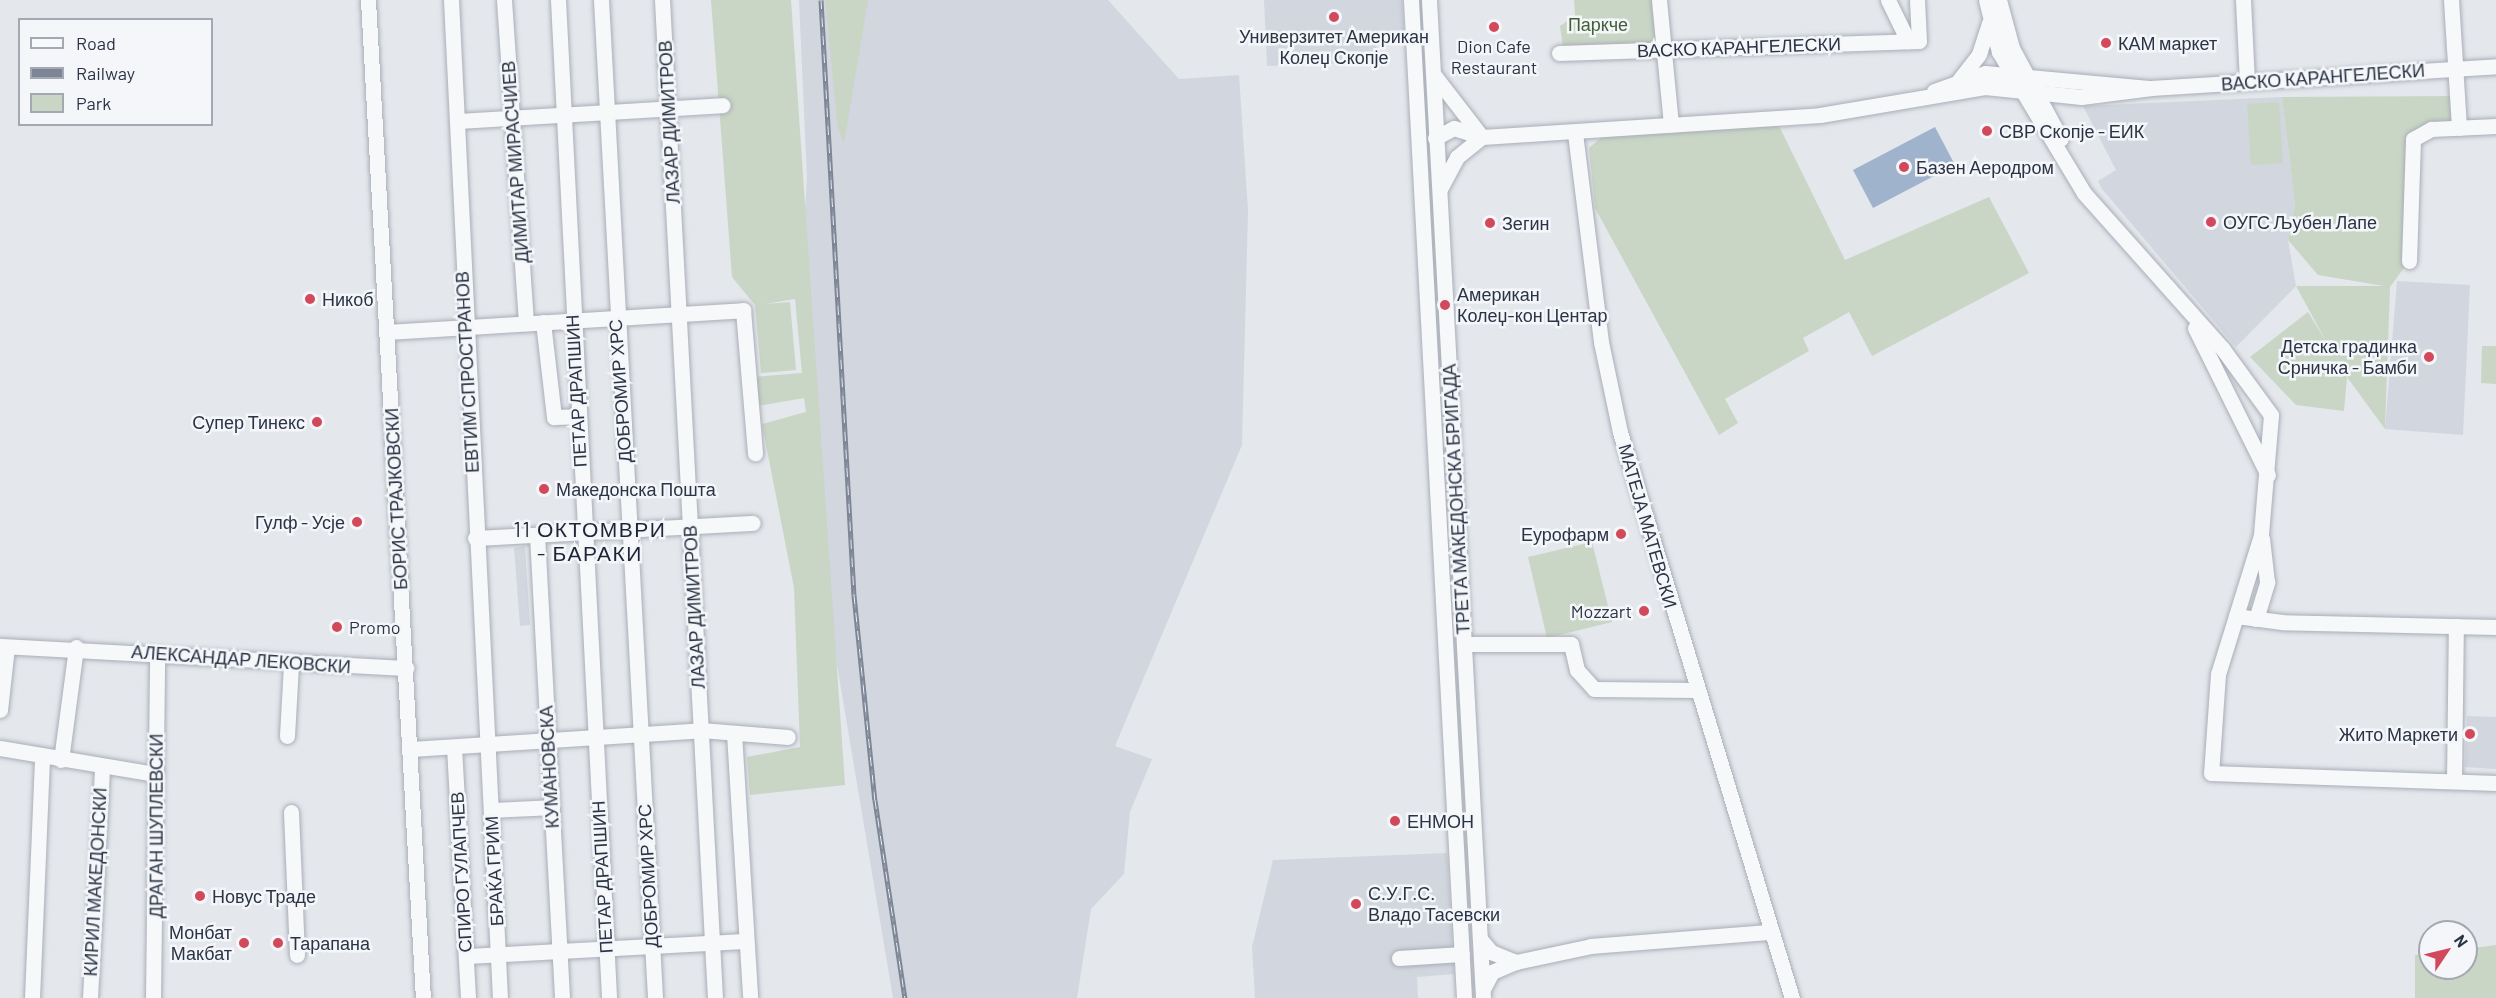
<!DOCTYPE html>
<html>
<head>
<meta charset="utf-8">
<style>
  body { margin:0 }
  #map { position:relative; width:2496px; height:998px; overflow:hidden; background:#e4e7ec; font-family:Barlow,sans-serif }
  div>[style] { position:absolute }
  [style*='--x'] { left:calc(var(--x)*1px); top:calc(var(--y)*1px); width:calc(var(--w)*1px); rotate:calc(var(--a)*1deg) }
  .built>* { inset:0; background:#d2d6de }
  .green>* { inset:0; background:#c9d6c5 }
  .water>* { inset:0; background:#9fb4cc }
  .roads { filter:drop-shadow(0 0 2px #a9aeb7) drop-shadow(0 0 2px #a9aeb7) }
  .minor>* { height:15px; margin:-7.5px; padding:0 7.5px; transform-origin:7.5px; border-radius:7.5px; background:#f7f8fa }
  .rail>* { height:5px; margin-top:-2.5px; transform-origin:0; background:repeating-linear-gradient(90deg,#f4f6f9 0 9px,#7d8696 0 18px); box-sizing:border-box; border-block:2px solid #7d8696 }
  .dots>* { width:16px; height:16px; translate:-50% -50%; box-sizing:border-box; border:3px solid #f4f6f9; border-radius:50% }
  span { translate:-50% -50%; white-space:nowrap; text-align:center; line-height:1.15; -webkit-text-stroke:5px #f4f6f9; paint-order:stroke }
  .park-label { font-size:18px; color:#3f6138 }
  .poi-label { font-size:18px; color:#2b3445 }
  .left { translate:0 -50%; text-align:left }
  .right { translate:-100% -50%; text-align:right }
  .street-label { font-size:18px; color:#2b3445 }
  .quarter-label { font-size:21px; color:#1d2536; letter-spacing:1.5px }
  .legend { position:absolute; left:18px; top:18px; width:195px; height:108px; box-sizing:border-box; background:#f4f6f9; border:2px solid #a4a8b1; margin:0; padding:8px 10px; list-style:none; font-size:18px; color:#2b3445 }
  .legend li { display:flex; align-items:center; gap:12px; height:30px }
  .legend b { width:30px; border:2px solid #a4a8b1 }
  .north { position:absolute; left:2418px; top:920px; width:60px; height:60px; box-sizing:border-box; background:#f4f6f9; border:2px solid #a4a8b1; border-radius:50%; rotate:55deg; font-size:16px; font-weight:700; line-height:24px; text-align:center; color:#2b3445 }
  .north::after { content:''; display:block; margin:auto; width:21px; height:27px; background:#d1495b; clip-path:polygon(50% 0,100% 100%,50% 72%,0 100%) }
</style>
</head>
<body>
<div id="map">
  <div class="built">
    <i style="clip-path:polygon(799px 0,1108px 0,1179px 79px,1239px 75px,1248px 210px,1242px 445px,1115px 746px,1152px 759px,1130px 812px,1124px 874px,1091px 909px,1077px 998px,893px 998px,834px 647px,804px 226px,807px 177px)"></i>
    <i style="clip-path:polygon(1264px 0,1402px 0,1404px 35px,1376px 36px,1377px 62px,1267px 66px)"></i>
    <i style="clip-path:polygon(2282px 97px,2295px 204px,2288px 240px,2296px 286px,2236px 347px,2102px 189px,2098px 181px,2116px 170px,2083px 106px)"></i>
    <i style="clip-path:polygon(2397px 281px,2470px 285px,2463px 435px,2385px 429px)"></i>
    <i style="clip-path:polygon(525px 546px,530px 625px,520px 626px,514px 548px)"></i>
    <i style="clip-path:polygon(2467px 716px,2496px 717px,2496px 769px,2465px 767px)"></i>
    <i style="clip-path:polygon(1447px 853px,1454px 974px,1417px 977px,1418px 998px,1255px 998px,1252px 947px,1273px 860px)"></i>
  </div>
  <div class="green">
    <i style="clip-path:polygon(711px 0,791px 0,845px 785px,750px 795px,747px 757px,800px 747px,794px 588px,762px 424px,806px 412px,804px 398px,757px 406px,754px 377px,802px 373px,795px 299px,765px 304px,790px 302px,796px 370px,761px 373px,755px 305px,732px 277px)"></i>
    <i style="clip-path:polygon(825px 0,868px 0,844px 143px,838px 129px)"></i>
    <i style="clip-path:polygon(1574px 0,1653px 0,1656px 45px,1563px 49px,1560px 26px,1575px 16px)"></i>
    <i style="clip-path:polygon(2456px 96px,2459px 128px,2417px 134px,2409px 261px,2390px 287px,2385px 429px,2347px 377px,2344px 411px,2296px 405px,2250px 357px,2308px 312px,2327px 343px,2296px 286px,2384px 286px,2318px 275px,2288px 240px,2295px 204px,2282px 97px)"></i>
    <i style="clip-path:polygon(2279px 102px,2283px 163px,2251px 165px,2247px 104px)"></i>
    <i style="clip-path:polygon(1778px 124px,1845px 260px,1989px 197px,2029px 273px,1872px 356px,1849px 312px,1803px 338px,1809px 351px,1725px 399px,1738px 423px,1719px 435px,1595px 208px,1589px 148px,1602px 137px)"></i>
    <i style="clip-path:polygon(2482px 346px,2496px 346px,2496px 384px,2481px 383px)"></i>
    <i style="clip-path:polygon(1592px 542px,1612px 622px,1547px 638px,1528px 557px)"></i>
    <i style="clip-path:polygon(2496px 945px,2496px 998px,2415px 998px,2415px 955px,2430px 953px,2430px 968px,2466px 968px,2466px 949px)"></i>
  </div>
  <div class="water">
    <i style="clip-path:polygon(1935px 127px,1955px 165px,1873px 208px,1853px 170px)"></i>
  </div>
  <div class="roads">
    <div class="minor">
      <i style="--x:368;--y:0;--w:1000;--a:86.85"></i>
      <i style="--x:451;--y:0;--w:999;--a:87.19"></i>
      <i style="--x:504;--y:0;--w:324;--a:86.1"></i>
      <i style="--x:558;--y:0;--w:999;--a:87.07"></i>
      <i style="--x:601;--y:0;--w:999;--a:86.9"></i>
      <i style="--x:662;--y:0;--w:999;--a:86.96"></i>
      <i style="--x:1411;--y:0;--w:999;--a:86.96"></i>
      <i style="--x:1429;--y:0;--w:999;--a:86.9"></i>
      <i style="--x:1659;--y:0;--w:125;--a:84.5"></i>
      <i style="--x:1888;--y:0;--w:46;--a:64"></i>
      <i style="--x:1986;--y:0;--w:54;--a:76"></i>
      <i style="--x:1999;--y:52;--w:165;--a:58.9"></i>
      <i style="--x:2084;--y:193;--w:208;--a:48.3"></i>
      <i style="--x:2222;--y:348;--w:83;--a:53.8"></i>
      <i style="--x:2271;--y:415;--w:120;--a:94.8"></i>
      <i style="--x:2261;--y:535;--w:85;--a:107.2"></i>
      <i style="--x:1999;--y:0;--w:50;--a:74.8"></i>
      <i style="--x:2012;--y:48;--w:103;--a:61.7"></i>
      <i style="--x:2243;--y:0;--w:82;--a:87.2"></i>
      <i style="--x:2451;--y:0;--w:128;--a:86.4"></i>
      <i style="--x:1559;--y:53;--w:360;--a:-1.9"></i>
      <i style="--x:1919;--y:41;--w:41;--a:-92.8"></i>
      <i style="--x:1434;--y:75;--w:78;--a:52.3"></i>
      <i style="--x:1959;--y:80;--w:33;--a:-52"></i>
      <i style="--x:1979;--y:54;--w:33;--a:-72"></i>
      <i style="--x:1934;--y:91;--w:54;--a:-19.4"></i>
      <i style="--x:1985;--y:73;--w:167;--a:5.2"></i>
      <i style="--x:2151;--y:88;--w:346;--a:-3.6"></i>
      <i style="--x:457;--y:121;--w:266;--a:-3.4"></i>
      <i style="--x:1575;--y:133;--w:211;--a:82.9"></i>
      <i style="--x:1601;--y:342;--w:92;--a:78.1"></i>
      <i style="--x:1620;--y:432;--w:592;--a:73.1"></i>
      <i style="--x:1435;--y:138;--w:21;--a:-28"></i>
      <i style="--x:1454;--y:128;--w:29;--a:18"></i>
      <i style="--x:1482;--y:137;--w:339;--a:-3.7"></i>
      <i style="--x:1820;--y:115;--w:167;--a:-9.6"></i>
      <i style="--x:1985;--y:87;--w:97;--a:5.9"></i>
      <i style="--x:2081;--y:97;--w:71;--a:-7.3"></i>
      <i style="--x:1440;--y:189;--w:36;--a:-62"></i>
      <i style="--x:1457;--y:157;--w:32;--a:-39"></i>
      <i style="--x:2409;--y:261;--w:122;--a:-88.1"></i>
      <i style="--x:2413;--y:139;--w:21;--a:-29"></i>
      <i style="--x:2431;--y:129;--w:65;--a:-2.6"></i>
      <i style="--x:543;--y:322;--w:96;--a:83.4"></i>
      <i style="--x:554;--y:417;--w:24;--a:-2"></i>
      <i style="--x:2195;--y:328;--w:164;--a:63.6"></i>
      <i style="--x:386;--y:332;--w:358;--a:-3.5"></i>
      <i style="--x:743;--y:310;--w:144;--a:85.2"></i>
      <i style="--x:537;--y:535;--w:464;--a:86.9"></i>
      <i style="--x:475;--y:538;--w:278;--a:-3.1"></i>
      <i style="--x:2256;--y:619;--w:39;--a:-73"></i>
      <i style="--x:2267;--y:582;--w:44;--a:-96.5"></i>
      <i style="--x:2496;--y:627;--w:214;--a:-178.7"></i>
      <i style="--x:2282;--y:622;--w:46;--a:-172.6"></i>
      <i style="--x:2236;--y:616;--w:61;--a:107.2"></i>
      <i style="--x:2218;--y:674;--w:99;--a:94"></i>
      <i style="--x:2211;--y:773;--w:285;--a:2"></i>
      <i style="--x:1464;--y:644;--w:107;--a:0"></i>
      <i style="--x:1571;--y:644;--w:27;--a:77"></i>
      <i style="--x:1577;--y:670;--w:25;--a:48"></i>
      <i style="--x:1594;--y:689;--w:104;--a:0.6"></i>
      <i style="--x:0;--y:646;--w:407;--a:3.1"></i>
      <i style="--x:0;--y:710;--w:63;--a:-83.7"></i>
      <i style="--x:734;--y:733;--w:265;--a:86.5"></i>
      <i style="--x:287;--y:736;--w:72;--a:-86.8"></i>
      <i style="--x:454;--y:747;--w:251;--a:86.8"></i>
      <i style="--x:0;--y:748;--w:158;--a:9.5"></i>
      <i style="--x:411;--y:749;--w:291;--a:-3.7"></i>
      <i style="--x:701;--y:730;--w:87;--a:4.6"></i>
      <i style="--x:61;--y:760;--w:114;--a:-82.4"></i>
      <i style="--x:2454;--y:781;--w:155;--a:-89.3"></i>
      <i style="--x:491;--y:810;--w:61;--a:-2.8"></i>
      <i style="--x:291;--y:812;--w:143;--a:87.6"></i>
      <i style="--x:1481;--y:940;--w:16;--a:50"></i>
      <i style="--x:1491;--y:952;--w:27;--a:22"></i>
      <i style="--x:466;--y:956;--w:280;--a:-3.1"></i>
      <i style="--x:1399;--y:958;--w:63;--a:-3.6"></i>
      <i style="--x:1483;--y:989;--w:19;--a:-62"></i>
      <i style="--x:1492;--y:972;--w:26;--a:-23"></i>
      <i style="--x:1516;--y:962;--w:77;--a:-12"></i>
      <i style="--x:1591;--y:946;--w:180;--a:-4.5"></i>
      <i style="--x:32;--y:998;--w:242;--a:-87.6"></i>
      <i style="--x:90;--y:998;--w:231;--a:-87"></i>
      <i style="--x:153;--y:998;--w:344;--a:-89.3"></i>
    </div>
  </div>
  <div class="rail">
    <i style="--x:821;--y:0;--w:596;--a:86.83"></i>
    <i style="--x:854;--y:595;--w:206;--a:84.2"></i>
    <i style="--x:875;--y:800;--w:200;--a:81.4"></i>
  </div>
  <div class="dots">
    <i style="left:1334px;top:17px;background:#d1495b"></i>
    <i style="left:1494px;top:27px;background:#d1495b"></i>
    <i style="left:2106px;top:43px;background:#d1495b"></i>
    <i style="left:1987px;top:131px;background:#d1495b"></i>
    <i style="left:1904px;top:167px;background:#d1495b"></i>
    <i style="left:2211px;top:222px;background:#d1495b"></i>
    <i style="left:1490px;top:223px;background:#d1495b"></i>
    <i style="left:310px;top:299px;background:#d1495b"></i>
    <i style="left:1445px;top:305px;background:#d1495b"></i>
    <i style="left:2429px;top:357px;background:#d1495b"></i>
    <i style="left:317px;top:422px;background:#d1495b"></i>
    <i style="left:544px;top:489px;background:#d1495b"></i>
    <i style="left:357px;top:522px;background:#d1495b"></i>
    <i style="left:1621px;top:534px;background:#d1495b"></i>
    <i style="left:1644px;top:611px;background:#d1495b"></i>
    <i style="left:337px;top:627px;background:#d1495b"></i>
    <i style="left:2470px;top:734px;background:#d1495b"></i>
    <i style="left:1395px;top:821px;background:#d1495b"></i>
    <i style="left:200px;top:896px;background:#d1495b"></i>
    <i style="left:1356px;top:904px;background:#d1495b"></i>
    <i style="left:244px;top:943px;background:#d1495b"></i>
    <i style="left:278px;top:943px;background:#d1495b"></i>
  </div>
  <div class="park-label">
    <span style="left:1598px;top:24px">Паркче</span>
  </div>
  <div class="poi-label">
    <span style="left:1334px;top:47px">Универзитет Американ<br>Колеџ Скопје</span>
    <span class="left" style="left:2118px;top:43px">КАМ маркет</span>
    <span style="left:1494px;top:57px">Dion Cafe<br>Restaurant</span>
    <span class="left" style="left:1999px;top:131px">СВР Скопје - ЕИК</span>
    <span class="left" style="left:1916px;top:167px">Базен Аеродром</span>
    <span class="left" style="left:2223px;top:222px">ОУГС Љубен Лапе</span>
    <span class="left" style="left:1502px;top:223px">Зегин</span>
    <span class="left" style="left:1457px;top:305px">Американ<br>Колеџ-кон Центар</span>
    <span class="left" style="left:322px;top:299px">Никоб</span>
    <span class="right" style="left:2417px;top:357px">Детска градинка<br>Срничка - Бамби</span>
    <span class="right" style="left:305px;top:422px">Супер Тинекс</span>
    <span class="left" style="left:556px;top:489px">Македонска Пошта</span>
    <span class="right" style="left:345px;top:522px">Гулф - Усје</span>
    <span class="right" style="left:1609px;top:534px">Еурофарм</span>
    <span class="right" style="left:1632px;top:611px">Mozzart</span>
    <span class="left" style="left:349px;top:627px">Promo</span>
    <span class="right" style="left:2458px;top:734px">Жито Маркети</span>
    <span class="left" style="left:1407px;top:821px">ЕНМОН</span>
    <span class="left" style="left:1368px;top:904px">С.У.Г.С.<br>Владо Тасевски</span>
    <span class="left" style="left:212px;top:896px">Новус Траде</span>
    <span class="right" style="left:232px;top:943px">Монбат<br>Макбат</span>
    <span class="left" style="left:290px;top:943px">Тарапана</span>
  </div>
  <div class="street-label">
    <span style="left:1739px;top:47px;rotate:-2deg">ВАСКО КАРАНГЕЛЕСКИ</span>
    <span style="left:2323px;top:77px;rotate:-4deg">ВАСКО КАРАНГЕЛЕСКИ</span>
    <span style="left:669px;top:122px;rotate:-93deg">ЛАЗАР ДИМИТРОВ</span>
    <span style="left:515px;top:162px;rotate:-94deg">ДИМИТАР МИРАСЧИЕВ</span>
    <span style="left:467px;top:372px;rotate:-93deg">ЕВТИМ СПРОСТРАНОВ</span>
    <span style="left:576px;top:391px;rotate:-93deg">ПЕТАР ДРАПШИН</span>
    <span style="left:620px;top:391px;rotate:-94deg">ДОБРОМИР ХРС</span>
    <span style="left:396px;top:499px;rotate:-93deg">БОРИС ТРАЈКОВСКИ</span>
    <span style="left:1456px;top:499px;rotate:-93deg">ТРЕТА МАКЕДОНСКА БРИГАДА</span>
    <span style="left:1648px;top:526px;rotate:74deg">МАТЕЈА МАТЕВСКИ</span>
    <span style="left:694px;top:607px;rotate:-93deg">ЛАЗАР ДИМИТРОВ</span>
    <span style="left:241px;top:659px;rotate:4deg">АЛЕКСАНДАР ЛЕКОВСКИ</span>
    <span style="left:549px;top:767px;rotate:-93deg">КУМАНОВСКА</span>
    <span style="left:156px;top:826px;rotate:-90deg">ДРАГАН ШУПЛЕВСКИ</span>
    <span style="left:494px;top:871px;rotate:-93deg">БРАЌА ГРИМ</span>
    <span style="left:461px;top:872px;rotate:-93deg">СПИРО ГУЛАПЧЕВ</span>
    <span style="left:648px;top:876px;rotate:-93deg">ДОБРОМИР ХРС</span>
    <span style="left:602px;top:877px;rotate:-93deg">ПЕТАР ДРАПШИН</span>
    <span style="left:95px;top:882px;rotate:-87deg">КИРИЛ МАКЕДОНСКИ</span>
  </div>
  <div class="quarter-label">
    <span style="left:590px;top:541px">11 ОКТОМВРИ<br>- БАРАКИ</span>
  </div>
  <ul class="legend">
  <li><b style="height:8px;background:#f7f8fa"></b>Road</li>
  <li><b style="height:8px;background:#7d8696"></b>Railway</li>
  <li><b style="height:16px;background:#c9d6c5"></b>Park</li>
  </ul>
  <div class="north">N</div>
</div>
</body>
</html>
